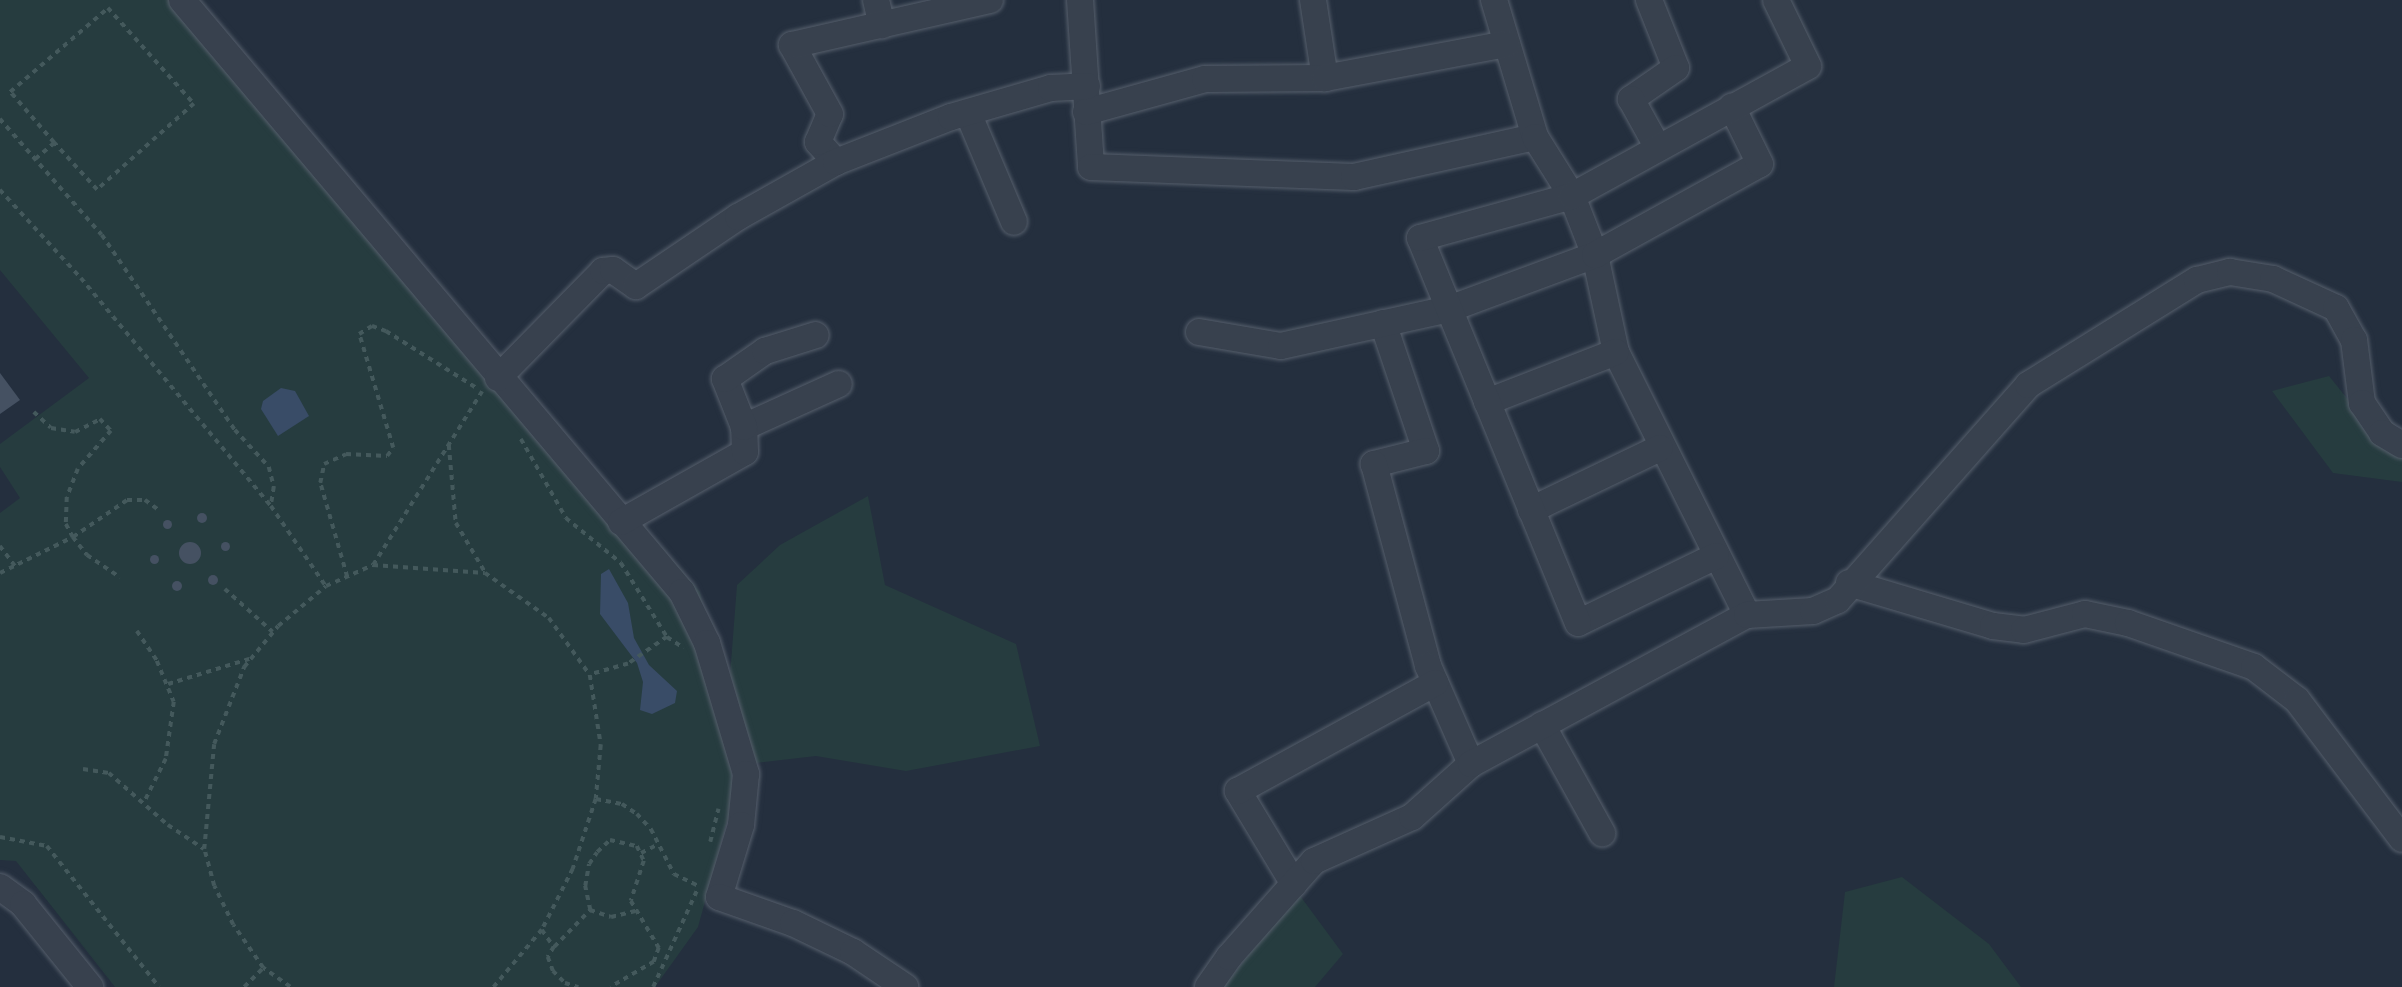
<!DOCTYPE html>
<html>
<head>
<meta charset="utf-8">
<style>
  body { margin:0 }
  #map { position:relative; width:2402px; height:987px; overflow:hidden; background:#242f3e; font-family:"Alegreya Sans",sans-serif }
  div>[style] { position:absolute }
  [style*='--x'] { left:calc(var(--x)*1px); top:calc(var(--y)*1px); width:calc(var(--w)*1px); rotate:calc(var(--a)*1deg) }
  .green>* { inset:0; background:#263c3f }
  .water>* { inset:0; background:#394c67 }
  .building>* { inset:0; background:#455162 }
  .round { border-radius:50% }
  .path>* { height:3.5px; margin-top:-1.75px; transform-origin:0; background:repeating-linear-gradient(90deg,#44595c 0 5px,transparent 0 10px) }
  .roads { filter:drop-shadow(0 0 2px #565f6c) drop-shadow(0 0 2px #565f6c) }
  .minor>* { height:26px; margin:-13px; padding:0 13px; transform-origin:13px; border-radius:13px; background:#38414e }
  span { translate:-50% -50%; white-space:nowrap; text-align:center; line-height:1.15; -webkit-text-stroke:5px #1d2633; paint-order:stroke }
</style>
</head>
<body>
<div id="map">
  <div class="green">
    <i style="clip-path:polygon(0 0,191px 0,700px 592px,735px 793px,698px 927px,655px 987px,115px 987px,16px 861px,0 860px,0 513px,20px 498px,0 467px,0 444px,89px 378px,0 270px)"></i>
    <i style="clip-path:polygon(2329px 376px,2384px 444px,2402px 442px,2402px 482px,2333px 473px,2272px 391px)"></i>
    <i style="clip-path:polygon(868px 496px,885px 585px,1016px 644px,1040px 746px,906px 771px,816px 756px,739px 765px,729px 688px,737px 585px,780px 545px)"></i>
    <i style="clip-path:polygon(1902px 877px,1989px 944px,2021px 987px,1834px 987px,1845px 892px)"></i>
    <i style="clip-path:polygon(1298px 893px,1343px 954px,1315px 987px,1223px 987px)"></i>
  </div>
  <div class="water">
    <i style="clip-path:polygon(281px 388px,295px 391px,309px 416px,278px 436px,261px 409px,263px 401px)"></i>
    <i style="clip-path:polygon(609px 569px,628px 603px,634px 638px,649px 665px,677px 691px,675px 703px,652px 714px,640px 710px,643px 682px,637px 663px,600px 614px,601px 574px)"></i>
  </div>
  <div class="building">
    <i style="clip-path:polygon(0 373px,20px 400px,0 414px)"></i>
    <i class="round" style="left:197px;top:513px;width:10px;height:10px"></i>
    <i class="round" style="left:162.5px;top:519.5px;width:9px;height:9px"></i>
    <i class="round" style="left:220.5px;top:541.5px;width:9px;height:9px"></i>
    <i class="round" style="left:179px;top:542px;width:22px;height:22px"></i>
    <i class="round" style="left:149.5px;top:554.5px;width:9px;height:9px"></i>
    <i class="round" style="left:208px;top:575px;width:10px;height:10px"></i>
    <i class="round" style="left:172px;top:581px;width:10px;height:10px"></i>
  </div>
  <div class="path">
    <i style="--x:0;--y:119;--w:154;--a:48.7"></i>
    <i style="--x:102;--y:235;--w:236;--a:55.7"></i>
    <i style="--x:235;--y:430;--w:50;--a:47.4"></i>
    <i style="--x:269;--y:467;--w:21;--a:76"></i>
    <i style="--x:274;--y:487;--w:19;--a:99"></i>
    <i style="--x:35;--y:159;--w:25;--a:-40"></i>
    <i style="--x:54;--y:143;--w:67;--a:-130.8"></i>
    <i style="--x:10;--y:92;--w:129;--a:-40.6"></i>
    <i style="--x:108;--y:8;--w:129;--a:48.1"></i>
    <i style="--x:194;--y:104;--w:130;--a:138.4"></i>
    <i style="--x:97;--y:190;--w:64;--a:-132.5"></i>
    <i style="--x:0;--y:190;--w:120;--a:47.4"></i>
    <i style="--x:81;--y:278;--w:297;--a:50.2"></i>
    <i style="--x:271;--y:506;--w:96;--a:55.6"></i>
    <i style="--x:34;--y:412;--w:23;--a:43"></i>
    <i style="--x:51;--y:428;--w:24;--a:9"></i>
    <i style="--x:75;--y:432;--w:28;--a:-27"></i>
    <i style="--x:100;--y:419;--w:16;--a:47"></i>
    <i style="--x:111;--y:431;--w:50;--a:131"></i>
    <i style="--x:78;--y:469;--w:30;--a:111"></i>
    <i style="--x:67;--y:497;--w:27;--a:92"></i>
    <i style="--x:66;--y:524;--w:15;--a:62"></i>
    <i style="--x:73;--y:537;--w:65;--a:-34.4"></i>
    <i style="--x:127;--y:500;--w:18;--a:0"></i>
    <i style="--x:145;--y:500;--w:19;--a:36"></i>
    <i style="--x:521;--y:439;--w:91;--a:60.3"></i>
    <i style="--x:566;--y:518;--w:71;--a:39.3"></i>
    <i style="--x:621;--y:563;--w:87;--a:58.1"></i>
    <i style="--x:667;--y:637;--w:47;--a:145.3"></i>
    <i style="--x:628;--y:664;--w:40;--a:164"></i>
    <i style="--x:449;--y:445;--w:78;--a:84.9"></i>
    <i style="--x:456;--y:523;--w:57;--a:59.4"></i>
    <i style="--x:0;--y:546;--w:25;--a:53"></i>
    <i style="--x:373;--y:565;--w:205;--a:-57.9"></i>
    <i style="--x:0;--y:573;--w:81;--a:-26.3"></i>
    <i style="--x:73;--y:537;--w:23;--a:52"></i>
    <i style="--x:87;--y:555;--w:40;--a:34"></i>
    <i style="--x:347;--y:577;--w:98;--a:-106"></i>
    <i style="--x:320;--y:483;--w:19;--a:-78"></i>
    <i style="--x:324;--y:464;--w:24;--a:-24"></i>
    <i style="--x:346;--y:454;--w:41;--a:2.8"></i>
    <i style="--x:387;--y:456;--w:10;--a:-53"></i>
    <i style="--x:393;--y:448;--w:119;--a:-106.6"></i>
    <i style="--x:359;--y:334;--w:15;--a:-32"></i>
    <i style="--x:372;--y:326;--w:15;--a:20"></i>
    <i style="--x:386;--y:331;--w:109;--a:32.2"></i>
    <i style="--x:225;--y:589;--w:64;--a:41.9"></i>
    <i style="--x:137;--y:631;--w:36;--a:56"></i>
    <i style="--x:157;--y:661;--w:44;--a:67.5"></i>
    <i style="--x:174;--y:702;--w:58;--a:98"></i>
    <i style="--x:166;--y:759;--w:49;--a:116.6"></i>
    <i style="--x:667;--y:637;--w:20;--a:33"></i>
    <i style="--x:168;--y:684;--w:85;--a:-17.2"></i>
    <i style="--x:83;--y:769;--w:26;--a:9"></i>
    <i style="--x:109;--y:773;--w:79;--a:41.4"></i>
    <i style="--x:168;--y:825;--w:43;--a:33.7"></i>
    <i style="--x:596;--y:799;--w:26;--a:11"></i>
    <i style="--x:622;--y:804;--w:18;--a:34"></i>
    <i style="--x:637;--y:814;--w:21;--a:47"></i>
    <i style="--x:651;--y:829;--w:51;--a:62.9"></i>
    <i style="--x:674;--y:874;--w:28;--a:26"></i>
    <i style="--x:0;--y:837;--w:48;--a:10.8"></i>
    <i style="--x:47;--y:846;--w:180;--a:51.5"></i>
    <i style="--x:710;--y:842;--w:34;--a:-76"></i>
    <i style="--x:641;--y:853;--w:18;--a:-27"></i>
    <i style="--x:590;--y:910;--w:25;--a:-102"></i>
    <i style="--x:585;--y:886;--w:22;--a:-80"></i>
    <i style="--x:589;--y:864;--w:14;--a:-56"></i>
    <i style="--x:597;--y:852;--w:18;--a:-43"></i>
    <i style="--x:610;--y:840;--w:28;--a:13"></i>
    <i style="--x:637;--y:846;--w:17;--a:65"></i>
    <i style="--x:644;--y:861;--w:42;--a:108"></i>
    <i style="--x:631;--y:901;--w:55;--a:59.2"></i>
    <i style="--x:659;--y:948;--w:15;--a:110"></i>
    <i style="--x:654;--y:962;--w:50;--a:149.8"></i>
    <i style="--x:542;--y:930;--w:21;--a:55"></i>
    <i style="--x:554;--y:947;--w:12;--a:121"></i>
    <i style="--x:548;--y:957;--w:15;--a:70"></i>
    <i style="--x:553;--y:971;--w:17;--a:45"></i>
    <i style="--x:565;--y:983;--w:14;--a:17"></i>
    <i style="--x:554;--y:947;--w:52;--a:-45.8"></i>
    <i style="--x:590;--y:910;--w:22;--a:18"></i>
    <i style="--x:611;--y:917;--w:25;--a:-14"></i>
    <i style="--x:244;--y:987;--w:27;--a:-45"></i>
    <i style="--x:290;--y:987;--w:33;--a:-145"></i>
    <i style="--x:263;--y:968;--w:52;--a:-124.9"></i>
    <i style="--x:233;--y:925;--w:43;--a:-116"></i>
    <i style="--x:214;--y:886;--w:38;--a:-105"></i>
    <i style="--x:204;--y:849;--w:105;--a:-84.6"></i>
    <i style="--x:214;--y:744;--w:83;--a:-68.7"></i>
    <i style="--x:244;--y:667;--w:53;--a:-50.3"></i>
    <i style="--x:278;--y:626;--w:62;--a:-39.8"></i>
    <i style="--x:326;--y:586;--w:51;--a:-24.1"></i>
    <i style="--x:373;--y:565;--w:112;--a:4.1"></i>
    <i style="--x:485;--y:573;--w:78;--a:35.1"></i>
    <i style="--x:549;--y:618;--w:70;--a:54.3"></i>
    <i style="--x:590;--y:675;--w:71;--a:81.1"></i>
    <i style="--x:601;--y:745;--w:54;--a:95.3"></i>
    <i style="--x:596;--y:799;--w:74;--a:108.2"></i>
    <i style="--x:573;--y:869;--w:68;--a:116.9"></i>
    <i style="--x:542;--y:930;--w:75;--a:130.1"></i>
    <i style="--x:653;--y:987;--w:107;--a:-65.6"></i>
  </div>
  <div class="roads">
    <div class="minor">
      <i style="--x:182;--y:0;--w:775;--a:49.82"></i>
      <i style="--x:682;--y:592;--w:57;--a:63.9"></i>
      <i style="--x:707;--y:643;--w:137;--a:73.4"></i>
      <i style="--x:746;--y:774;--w:51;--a:95.6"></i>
      <i style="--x:741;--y:825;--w:75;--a:107"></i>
      <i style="--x:719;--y:897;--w:78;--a:19.4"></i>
      <i style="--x:793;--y:923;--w:67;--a:25.8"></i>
      <i style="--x:853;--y:952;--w:63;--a:33.9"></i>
      <i style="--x:876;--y:0;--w:26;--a:77"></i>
      <i style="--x:1080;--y:0;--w:167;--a:86.2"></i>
      <i style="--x:1091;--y:167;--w:263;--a:2.2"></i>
      <i style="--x:1354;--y:177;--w:185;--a:-12.5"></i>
      <i style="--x:1313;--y:0;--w:79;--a:81.3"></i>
      <i style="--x:1494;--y:0;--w:143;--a:73.3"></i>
      <i style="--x:1535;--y:137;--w:70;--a:57.9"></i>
      <i style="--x:1572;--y:196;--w:63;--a:68.7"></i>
      <i style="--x:1595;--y:255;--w:99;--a:77.8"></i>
      <i style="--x:1616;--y:352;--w:294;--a:63.5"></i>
      <i style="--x:1649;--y:0;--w:73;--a:68.3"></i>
      <i style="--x:1676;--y:68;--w:55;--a:145.4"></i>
      <i style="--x:1631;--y:99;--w:56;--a:61.1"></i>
      <i style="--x:1086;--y:112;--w:123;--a:-15.5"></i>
      <i style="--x:1205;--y:79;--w:120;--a:-0.5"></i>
      <i style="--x:1325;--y:78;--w:185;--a:-10.6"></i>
      <i style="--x:968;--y:113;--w:118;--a:67.1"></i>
      <i style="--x:836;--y:162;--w:27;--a:-132"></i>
      <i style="--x:818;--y:142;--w:30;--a:-67"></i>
      <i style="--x:830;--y:114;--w:79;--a:-118.8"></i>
      <i style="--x:792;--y:45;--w:203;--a:-12.8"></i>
      <i style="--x:1383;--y:323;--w:135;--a:71.4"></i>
      <i style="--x:1426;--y:451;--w:54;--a:166"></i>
      <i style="--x:1374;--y:464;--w:209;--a:75"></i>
      <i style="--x:1428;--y:666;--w:107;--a:66.3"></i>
      <i style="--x:1199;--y:332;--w:83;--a:9.7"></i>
      <i style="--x:1281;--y:346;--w:172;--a:-12.4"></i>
      <i style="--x:1449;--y:309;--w:156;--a:-20.3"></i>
      <i style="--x:1595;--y:255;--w:188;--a:-28.9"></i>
      <i style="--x:1760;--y:164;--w:64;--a:-116.2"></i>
      <i style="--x:498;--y:378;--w:150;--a:-45.5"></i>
      <i style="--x:603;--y:271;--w:10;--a:-6"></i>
      <i style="--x:613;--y:270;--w:28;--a:35"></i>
      <i style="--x:636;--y:286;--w:123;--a:-34.1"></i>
      <i style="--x:738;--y:217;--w:112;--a:-29.3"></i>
      <i style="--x:836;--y:162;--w:123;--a:-21.4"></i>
      <i style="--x:951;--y:117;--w:104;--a:-16.2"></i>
      <i style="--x:1051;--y:88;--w:36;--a:-3"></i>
      <i style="--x:1487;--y:402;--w:138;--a:-21.2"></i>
      <i style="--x:744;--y:427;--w:104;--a:-24.4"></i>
      <i style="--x:1531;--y:510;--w:143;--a:-25.7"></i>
      <i style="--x:621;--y:522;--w:142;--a:-29.4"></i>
      <i style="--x:745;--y:452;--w:25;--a:-92"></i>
      <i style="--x:744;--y:427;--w:52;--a:-111.6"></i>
      <i style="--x:725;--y:379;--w:49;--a:-35"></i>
      <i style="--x:765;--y:351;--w:53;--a:-17.4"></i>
      <i style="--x:1716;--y:556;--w:153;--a:154.1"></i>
      <i style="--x:1578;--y:623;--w:416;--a:-112.3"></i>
      <i style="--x:1420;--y:238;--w:158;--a:-15.4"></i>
      <i style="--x:1572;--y:196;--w:269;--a:-28.8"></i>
      <i style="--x:1808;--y:66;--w:73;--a:-115.9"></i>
      <i style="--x:1849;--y:583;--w:150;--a:16.6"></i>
      <i style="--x:1993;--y:626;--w:31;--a:7"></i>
      <i style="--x:2024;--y:630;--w:63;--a:-14.7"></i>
      <i style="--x:2085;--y:614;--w:44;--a:11.8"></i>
      <i style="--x:2128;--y:623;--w:133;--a:19.2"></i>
      <i style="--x:2254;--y:667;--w:54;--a:37.5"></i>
      <i style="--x:2297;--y:700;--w:174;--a:52.9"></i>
      <i style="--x:1542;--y:725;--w:124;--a:60.9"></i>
      <i style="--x:1294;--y:884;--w:109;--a:-121.1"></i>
      <i style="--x:1238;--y:791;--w:225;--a:-28.7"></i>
      <i style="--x:0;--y:887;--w:29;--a:36"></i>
      <i style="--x:23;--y:904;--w:107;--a:51.1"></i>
      <i style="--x:1208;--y:987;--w:37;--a:-55"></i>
      <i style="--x:1229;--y:957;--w:128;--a:-48.5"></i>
      <i style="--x:1314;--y:861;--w:107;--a:-24.2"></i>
      <i style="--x:1412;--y:817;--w:79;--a:-41.9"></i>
      <i style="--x:1471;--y:764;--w:314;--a:-28.4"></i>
      <i style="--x:1747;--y:615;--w:66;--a:-3.5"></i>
      <i style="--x:1813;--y:611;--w:27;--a:-24"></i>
      <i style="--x:1838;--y:600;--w:287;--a:-48.5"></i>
      <i style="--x:2028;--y:385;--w:199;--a:-31.9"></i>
      <i style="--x:2197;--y:280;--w:34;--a:-14"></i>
      <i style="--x:2230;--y:272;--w:44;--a:9.2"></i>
      <i style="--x:2273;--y:279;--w:69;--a:24.7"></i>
      <i style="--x:2336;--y:308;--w:37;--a:61"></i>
      <i style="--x:2354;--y:340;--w:64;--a:82.8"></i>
      <i style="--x:2362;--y:403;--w:36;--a:56"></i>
      <i style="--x:2382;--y:433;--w:23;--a:31"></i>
    </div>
  </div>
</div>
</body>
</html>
